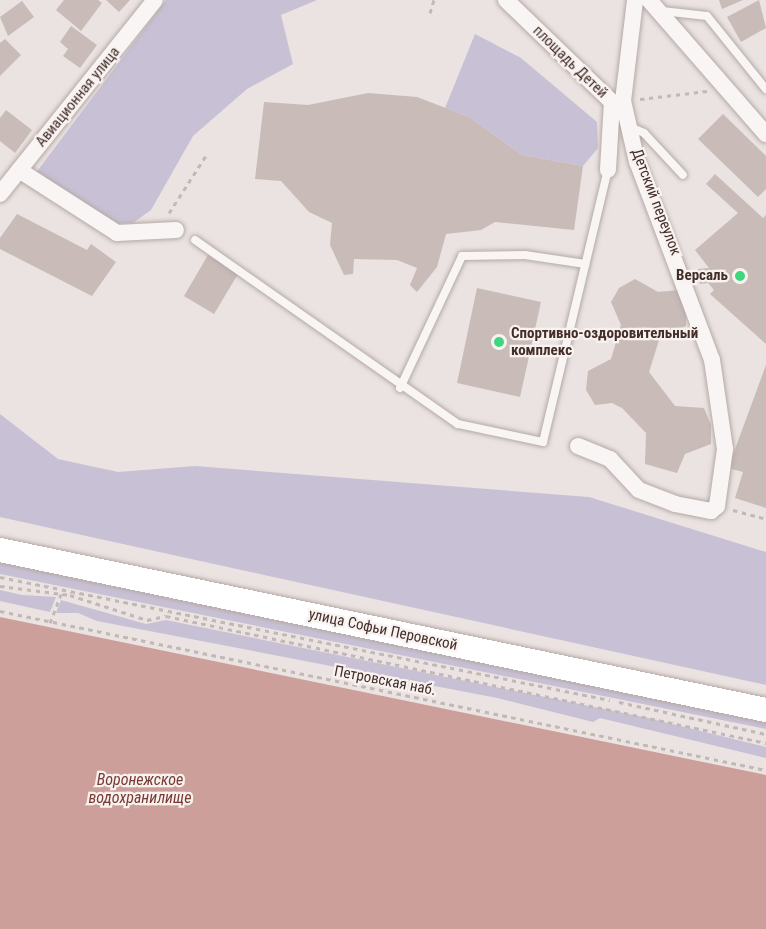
<!DOCTYPE html>
<html>
<head>
<meta charset="utf-8">
<style>
  body { margin:0 }
  #map { position:relative; width:766px; height:929px; overflow:hidden; background:#eae3e1; font-family:"Roboto Condensed",sans-serif }
  div>[style] { position:absolute }
  [style*='--x'] { left:calc(var(--x)*1px); top:calc(var(--y)*1px); width:calc(var(--w)*1px); rotate:calc(var(--a)*1deg) }
  .green>* { inset:0; background:#c8c1d5 }
  .water>* { inset:0; background:#cc9f9a }
  .building>* { inset:0; background:#c8bbb8 }
  .path>* { height:3px; margin-top:-1.5px; transform-origin:0; background:repeating-linear-gradient(90deg,#c2b9b7 0 4.5px,transparent 0 9px) }
  .roads { filter:drop-shadow(0 0 2px #b5a9a6) drop-shadow(0 0 2px #b5a9a6) }
  .service>* { height:8px; margin:-4px; padding:0 4px; transform-origin:4px; border-radius:4px; background:#f8f5f4 }
  .minor>* { height:16px; margin:-8px; padding:0 8px; transform-origin:8px; border-radius:8px; background:#f8f5f4 }
  .secondary>* { height:24px; margin:-12px; padding:0 12px; transform-origin:12px; border-radius:12px; background:#fff }
  .dots>* { width:16px; height:16px; translate:-50% -50%; box-sizing:border-box; border:3px solid #f8f2f1; border-radius:50% }
  span { translate:-50% -50%; white-space:nowrap; text-align:center; line-height:1.15; -webkit-text-stroke:4.5px #f8f2f1; paint-order:stroke }
  .street-label { font-size:15px; color:#432e28 }
  .poi-label { font-size:15px; color:#432e28; font-weight:700 }
  .right { translate:-100% -50%; text-align:right }
  .left { translate:0 -50%; text-align:left }
  .water-label { font-size:16px; color:#793a30; font-style:italic }
</style>
</head>
<body>
<div id="map">
  <div class="green">
    <i style="clip-path:polygon(166px 0,317px 0,281px 15px,293px 64px,247px 89px,193px 136px,151px 210px,133px 223px,114px 224px,35px 174px)"></i>
    <i style="clip-path:polygon(475px 34px,521px 58px,597px 122px,598px 148px,583px 166px,522px 155px,469px 117px,445px 108px)"></i>
    <i style="clip-path:polygon(0 414px,58px 459px,118px 472px,195px 466px,589px 497px,766px 552px,766px 685px,0 517px)"></i>
    <i style="clip-path:polygon(0 560px,766px 722px,766px 729px,0 574px)"></i>
    <i style="clip-path:polygon(0 590px,22px 595px,56px 597px,50px 612px,0 601px)"></i>
    <i style="clip-path:polygon(61px 600px,146px 624px,166px 620px,648px 718px,766px 747px,766px 758px,600px 718px,593px 722px,497px 698px,97px 621px,78px 613px,56px 613px)"></i>
  </div>
  <div class="water">
    <i style="clip-path:polygon(0 617px,766px 775px,766px 929px,0 929px)"></i>
  </div>
  <div class="building">
    <i style="clip-path:polygon(64px 0,98px 0,102px 3px,81px 31px,56px 10px)"></i>
    <i style="clip-path:polygon(106px 0,130px 0,119px 12px)"></i>
    <i style="clip-path:polygon(719px 0,743px 0,722px 9px)"></i>
    <i style="clip-path:polygon(759px 0,766px 28px,741px 42px,727px 17px)"></i>
    <i style="clip-path:polygon(22px 1px,34px 17px,8px 36px,0 17px)"></i>
    <i style="clip-path:polygon(71px 26px,97px 45px,80px 68px,63px 56px,68px 49px,60px 42px)"></i>
    <i style="clip-path:polygon(5px 39px,21px 55px,0 76px,0 43px)"></i>
    <i style="clip-path:polygon(368px 93px,417px 97px,469px 117px,522px 155px,583px 166px,574px 230px,495px 222px,481px 230px,446px 234px,437px 267px,417px 292px,410px 285px,417px 268px,397px 260px,354px 259px,353px 274px,344px 275px,330px 245px,332px 223px,309px 212px,281px 181px,255px 179px,264px 102px,308px 105px)"></i>
    <i style="clip-path:polygon(6px 110px,32px 130px,15px 153px,0 141px,0 118px)"></i>
    <i style="clip-path:polygon(723px 114px,766px 156px,766px 189px,758px 197px,698px 139px)"></i>
    <i style="clip-path:polygon(715px 174px,763px 218px,766px 215px,766px 344px,710px 294px,714px 290px,708px 283px,700px 284px,698px 269px,709px 268px,695px 250px,738px 213px,706px 184px)"></i>
    <i style="clip-path:polygon(17px 214px,87px 250px,91px 244px,116px 262px,92px 296px,0 249px,0 238px)"></i>
    <i style="clip-path:polygon(208px 255px,238px 274px,214px 314px,184px 296px)"></i>
    <i style="clip-path:polygon(635px 279px,658px 292px,679px 290px,686px 307px,686px 326px,660px 337px,649px 372px,675px 406px,704px 408px,711px 425px,711px 444px,685px 454px,677px 473px,645px 464px,646px 433px,622px 408px,612px 403px,595px 405px,586px 390px,588px 371px,611px 359px,621px 325px,611px 302px,619px 288px)"></i>
    <i style="clip-path:polygon(477px 288px,541px 302px,520px 397px,457px 383px)"></i>
    <i style="clip-path:polygon(766px 365px,766px 508px,735px 498px,743px 472px,728px 468px)"></i>
  </div>
  <div class="path">
    <i style="--x:430;--y:13;--w:14;--a:-73"></i>
    <i style="--x:640;--y:99;--w:68;--a:-6.7"></i>
    <i style="--x:169;--y:213;--w:70;--a:-57.2"></i>
    <i style="--x:733;--y:510;--w:34;--a:15"></i>
    <i style="--x:0;--y:577;--w:622;--a:11.4"></i>
    <i style="--x:0;--y:586;--w:71;--a:7.3"></i>
    <i style="--x:70;--y:595;--w:81;--a:18"></i>
    <i style="--x:147;--y:620;--w:19;--a:-12"></i>
    <i style="--x:166;--y:616;--w:613;--a:11.95"></i>
    <i style="--x:0;--y:611;--w:782;--a:11.73"></i>
    <i style="--x:50;--y:623;--w:31;--a:-69"></i>
    <i style="--x:619;--y:702;--w:150;--a:12.3"></i>
  </div>
  <div class="roads">
    <div class="service">
      <i style="--x:662;--y:11;--w:45;--a:6.3"></i>
      <i style="--x:707;--y:16;--w:94;--a:51.1"></i>
      <i style="--x:630;--y:127;--w:15;--a:23"></i>
      <i style="--x:644;--y:133;--w:57;--a:47.1"></i>
      <i style="--x:195;--y:240;--w:321;--a:35"></i>
      <i style="--x:458;--y:424;--w:87;--a:12"></i>
      <i style="--x:543;--y:442;--w:280;--a:-76.6"></i>
      <i style="--x:400;--y:388;--w:146;--a:-64.8"></i>
      <i style="--x:462;--y:256;--w:63;--a:-0.9"></i>
      <i style="--x:525;--y:255;--w:61;--a:8.5"></i>
    </div>
    <div class="minor">
      <i style="--x:506;--y:0;--w:147;--a:43.9"></i>
      <i style="--x:612;--y:102;--w:68;--a:93.4"></i>
      <i style="--x:649;--y:0;--w:178;--a:48.9"></i>
      <i style="--x:19;--y:170;--w:117;--a:32.7"></i>
      <i style="--x:117;--y:233;--w:59;--a:-2.9"></i>
      <i style="--x:0;--y:194;--w:248;--a:-51.4"></i>
      <i style="--x:578;--y:446;--w:35;--a:22"></i>
      <i style="--x:610;--y:459;--w:42;--a:46.9"></i>
      <i style="--x:639;--y:490;--w:39;--a:21"></i>
      <i style="--x:675;--y:504;--w:37;--a:11"></i>
      <i style="--x:711;--y:511;--w:8;--a:-40"></i>
      <i style="--x:717;--y:506;--w:58;--a:-82"></i>
      <i style="--x:725;--y:449;--w:90;--a:-98.3"></i>
      <i style="--x:712;--y:360;--w:212;--a:-110.7"></i>
      <i style="--x:637;--y:162;--w:63;--a:-102.9"></i>
      <i style="--x:623;--y:101;--w:102;--a:-83.2"></i>
    </div>
    <div class="secondary">
      <i style="--x:0;--y:550;--w:783;--a:11.8"></i>
    </div>
  </div>
  <div class="dots">
    <i style="left:740px;top:276px;background:#3fd680"></i>
    <i style="left:499px;top:342px;background:#3fd680"></i>
  </div>
  <div class="street-label">
    <span style="left:570px;top:62px;rotate:44deg">площадь Детей</span>
    <span style="left:78px;top:97px;rotate:-51deg">Авиационная улица</span>
    <span style="left:656px;top:202px;rotate:69deg">Детский переулок</span>
    <span style="left:383px;top:630px;rotate:12deg">улица Софьи Перовской</span>
    <span style="left:385px;top:681px;rotate:11deg">Петровская наб.</span>
  </div>
  <div class="poi-label">
    <span class="right" style="left:728px;top:276px">Версаль</span>
    <span class="left" style="left:511px;top:342px">Спортивно-оздоровительный<br>комплекс</span>
  </div>
  <div class="water-label">
    <span style="left:140px;top:789px">Воронежское<br>водохранилище</span>
  </div>
</div>
</body>
</html>
